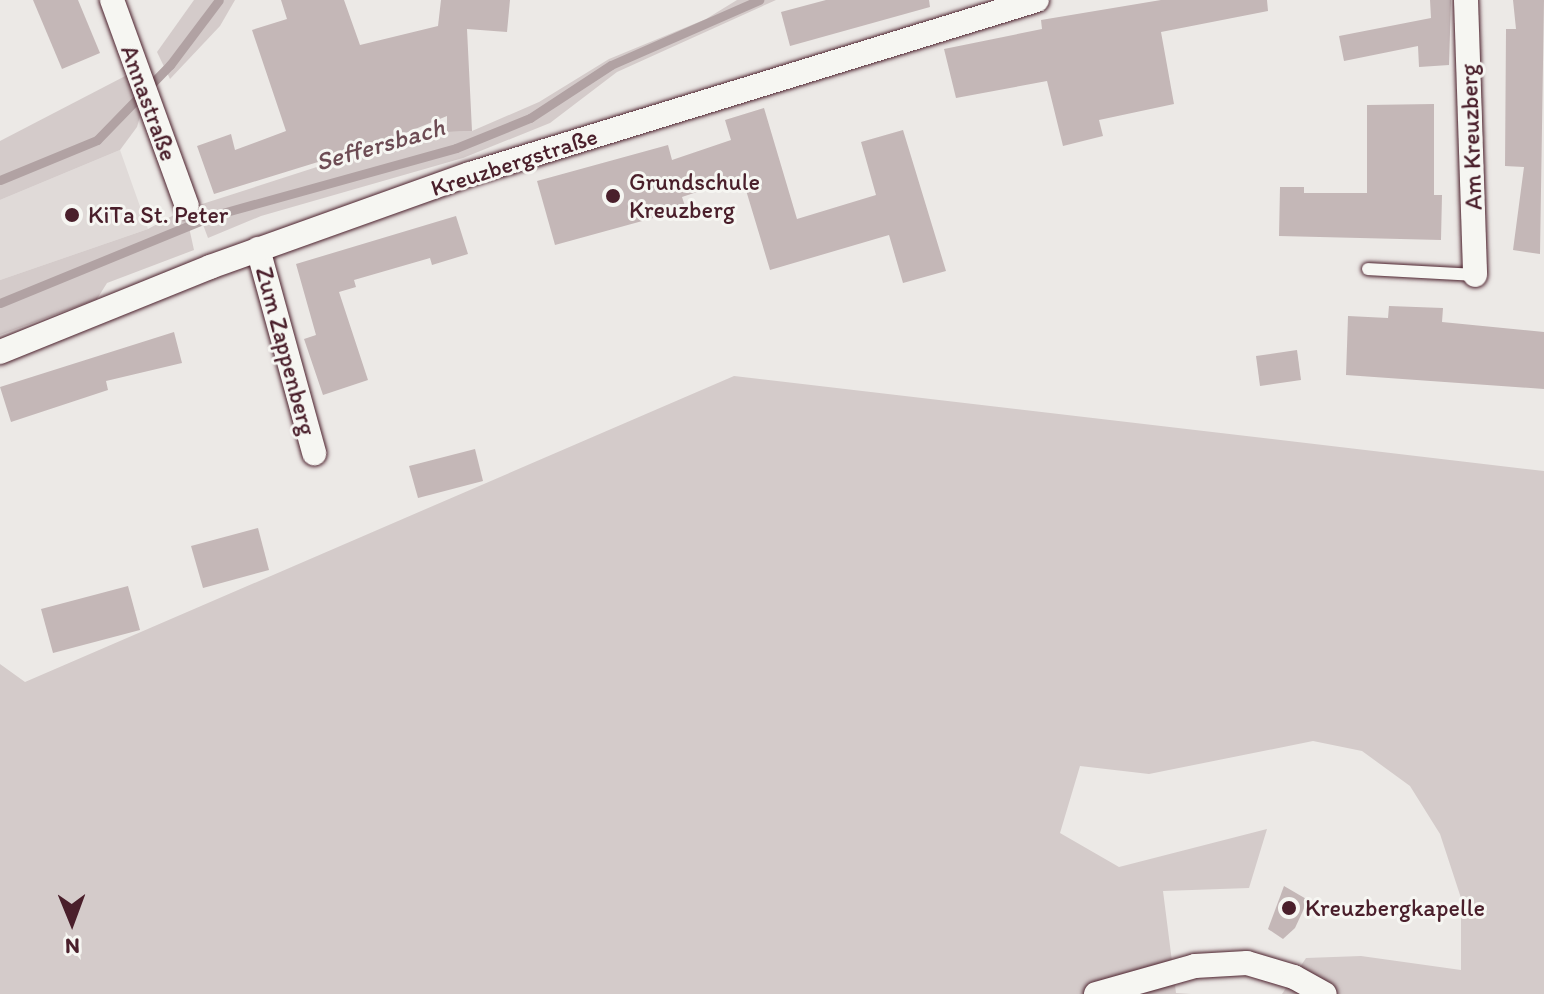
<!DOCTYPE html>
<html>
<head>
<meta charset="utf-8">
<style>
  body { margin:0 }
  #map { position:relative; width:1544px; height:994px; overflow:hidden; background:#ece9e6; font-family:Itim,sans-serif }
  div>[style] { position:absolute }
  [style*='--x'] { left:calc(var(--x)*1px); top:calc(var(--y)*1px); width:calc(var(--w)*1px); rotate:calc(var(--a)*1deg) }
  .built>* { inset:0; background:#e0dad8 }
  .green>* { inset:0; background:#d4cbca }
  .stream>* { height:9px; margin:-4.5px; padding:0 4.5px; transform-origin:4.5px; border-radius:4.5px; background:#b1a2a3 }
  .building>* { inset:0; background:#c4b7b7 }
  .roads { filter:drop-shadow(0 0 2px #4a1f2b) drop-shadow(0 0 2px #4a1f2b) }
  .lane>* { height:12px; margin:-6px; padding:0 6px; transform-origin:6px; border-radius:6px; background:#f6f6f2 }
  .street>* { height:24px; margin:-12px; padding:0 12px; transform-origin:12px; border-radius:12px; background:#f6f6f2 }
  .dots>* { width:22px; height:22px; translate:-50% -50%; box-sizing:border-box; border:4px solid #f6f6f2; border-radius:50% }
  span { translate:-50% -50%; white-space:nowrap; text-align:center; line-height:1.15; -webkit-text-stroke:6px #f6f6f2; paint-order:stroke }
  .street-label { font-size:24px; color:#4a1f2b }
  .poi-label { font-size:24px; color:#4a1f2b }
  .left { translate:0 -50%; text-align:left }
  .water-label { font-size:26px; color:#6e4d55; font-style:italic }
  .north { position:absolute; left:32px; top:882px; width:80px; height:80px; -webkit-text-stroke:6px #f6f6f2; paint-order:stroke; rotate:179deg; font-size:22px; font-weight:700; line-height:32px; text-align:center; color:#4a1f2b }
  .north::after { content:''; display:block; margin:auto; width:28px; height:36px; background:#4a1f2b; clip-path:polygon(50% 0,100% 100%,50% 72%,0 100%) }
</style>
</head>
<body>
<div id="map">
  <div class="built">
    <i style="clip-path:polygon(120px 150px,148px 229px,0 280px,0 200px)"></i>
  </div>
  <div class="green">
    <i style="clip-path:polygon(194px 0,235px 0,220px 26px,170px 79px,157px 52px)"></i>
    <i style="clip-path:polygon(737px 0,776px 0,617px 72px,550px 123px,463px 158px,261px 216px,208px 238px,196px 206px,447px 125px,447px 132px,472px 131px,539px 102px,609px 59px,706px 19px)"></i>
    <i style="clip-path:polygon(131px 73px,144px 103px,137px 127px,120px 150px,0 200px,0 141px)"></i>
    <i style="clip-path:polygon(185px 209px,194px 250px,107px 283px,97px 299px,0 335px,0 280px,148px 229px)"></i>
    <i style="clip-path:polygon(734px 376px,1544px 471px,1544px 994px,1282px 994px,1306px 958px,1361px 956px,1461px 970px,1461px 898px,1440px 834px,1410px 786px,1362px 751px,1313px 741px,1149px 774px,1080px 766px,1060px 833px,1119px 867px,1267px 829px,1249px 888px,1163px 891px,1176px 993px,1191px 994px,0 994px,0 664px,25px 682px)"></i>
  </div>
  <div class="stream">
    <i style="--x:0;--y:180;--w:105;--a:-22.4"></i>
    <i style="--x:97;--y:140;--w:105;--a:-45.8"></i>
    <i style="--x:170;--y:65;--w:81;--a:-53"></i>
    <i style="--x:0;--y:303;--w:232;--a:-22.3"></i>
    <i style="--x:215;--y:215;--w:250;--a:-15.5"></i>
    <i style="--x:456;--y:148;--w:80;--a:-22.1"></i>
    <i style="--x:530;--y:118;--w:97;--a:-33.2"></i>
    <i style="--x:611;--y:65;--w:162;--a:-23.7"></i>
  </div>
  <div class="building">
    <i style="clip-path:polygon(33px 0,78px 0,100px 53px,62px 69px)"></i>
    <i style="clip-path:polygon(281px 0,344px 0,360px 45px,438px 26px,441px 0,510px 0,507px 32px,467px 29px,472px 131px,447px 132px,447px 116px,386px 141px,214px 194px,197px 146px,231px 134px,235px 150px,286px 131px,252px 30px,287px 19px)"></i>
    <i style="clip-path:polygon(826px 0,929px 0,930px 7px,790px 46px,781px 12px)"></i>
    <i style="clip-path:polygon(1161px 0,1267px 0,1268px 11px,1161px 32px,1174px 104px,1099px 120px,1103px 136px,1063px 146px,1047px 81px,956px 98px,944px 49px,1042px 29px,1041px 20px)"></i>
    <i style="clip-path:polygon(1430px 0,1451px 0,1449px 65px,1419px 67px,1418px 46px,1344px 61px,1339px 36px,1431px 18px)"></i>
    <i style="clip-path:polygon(1513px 0,1544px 0,1540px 254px,1513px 250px,1524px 167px,1505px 166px,1506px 29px,1516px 29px)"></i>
    <i style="clip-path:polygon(1434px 104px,1434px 195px,1442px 195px,1441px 240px,1279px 236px,1280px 187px,1304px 187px,1304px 193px,1367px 193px,1367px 105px)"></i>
    <i style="clip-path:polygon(764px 108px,797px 219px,876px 195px,861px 142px,903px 130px,946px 271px,903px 283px,889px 235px,770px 270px,742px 177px,682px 197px,686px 209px,555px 245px,537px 181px,668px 145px,672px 160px,731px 140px,725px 120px)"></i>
    <i style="clip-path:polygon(456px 216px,468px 254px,432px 265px,430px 258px,354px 280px,356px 287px,339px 292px,368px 380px,323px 395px,304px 339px,316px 335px,296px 264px)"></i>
    <i style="clip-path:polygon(1389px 306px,1443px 308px,1442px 322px,1544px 332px,1544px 389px,1346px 375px,1348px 316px,1388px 318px)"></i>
    <i style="clip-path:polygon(174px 332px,182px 363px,106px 381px,108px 390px,11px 422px,0 387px)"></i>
    <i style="clip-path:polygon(1297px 350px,1301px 380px,1260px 386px,1256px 356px)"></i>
    <i style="clip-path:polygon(475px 449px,483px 481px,418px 498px,409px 466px)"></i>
    <i style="clip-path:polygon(258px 528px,269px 570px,203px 588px,191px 546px)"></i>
    <i style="clip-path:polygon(128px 586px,140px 630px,53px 653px,41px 609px)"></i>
    <i style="clip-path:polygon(1284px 886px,1308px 900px,1295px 928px,1283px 939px,1268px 929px)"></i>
  </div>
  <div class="roads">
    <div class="lane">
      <i style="--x:1368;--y:269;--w:107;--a:3.2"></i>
    </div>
    <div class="street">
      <i style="--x:112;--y:0;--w:219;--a:70"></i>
      <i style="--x:1466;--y:0;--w:275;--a:88.1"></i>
      <i style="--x:258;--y:249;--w:212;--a:74.6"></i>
      <i style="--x:0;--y:352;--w:227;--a:-22"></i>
      <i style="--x:210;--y:267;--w:276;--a:-19.7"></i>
      <i style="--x:470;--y:174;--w:593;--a:-17.06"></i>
      <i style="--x:1096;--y:994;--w:103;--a:-15.8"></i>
      <i style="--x:1195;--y:966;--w:52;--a:-3.3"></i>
      <i style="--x:1247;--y:963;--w:49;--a:16.6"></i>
      <i style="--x:1294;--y:977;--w:35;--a:29"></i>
    </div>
  </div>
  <div class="dots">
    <i style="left:613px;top:196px;background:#4a1f2b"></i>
    <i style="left:72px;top:215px;background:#4a1f2b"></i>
    <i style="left:1289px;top:908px;background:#4a1f2b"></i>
  </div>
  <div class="street-label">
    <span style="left:149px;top:103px;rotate:70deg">Annastraße</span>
    <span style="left:1471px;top:137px;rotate:-92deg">Am Kreuzberg</span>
    <span style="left:514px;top:162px;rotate:-18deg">Kreuzbergstraße</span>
    <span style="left:286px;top:351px;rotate:75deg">Zum Zappenberg</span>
  </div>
  <div class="poi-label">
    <span class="left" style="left:629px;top:196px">Grundschule<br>Kreuzberg</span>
    <span class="left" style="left:88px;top:215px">KiTa St. Peter</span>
    <span class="left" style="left:1305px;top:908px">Kreuzbergkapelle</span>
  </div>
  <div class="water-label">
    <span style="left:380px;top:145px;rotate:-16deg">Seffersbach</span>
  </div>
  <div class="north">N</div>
</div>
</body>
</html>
